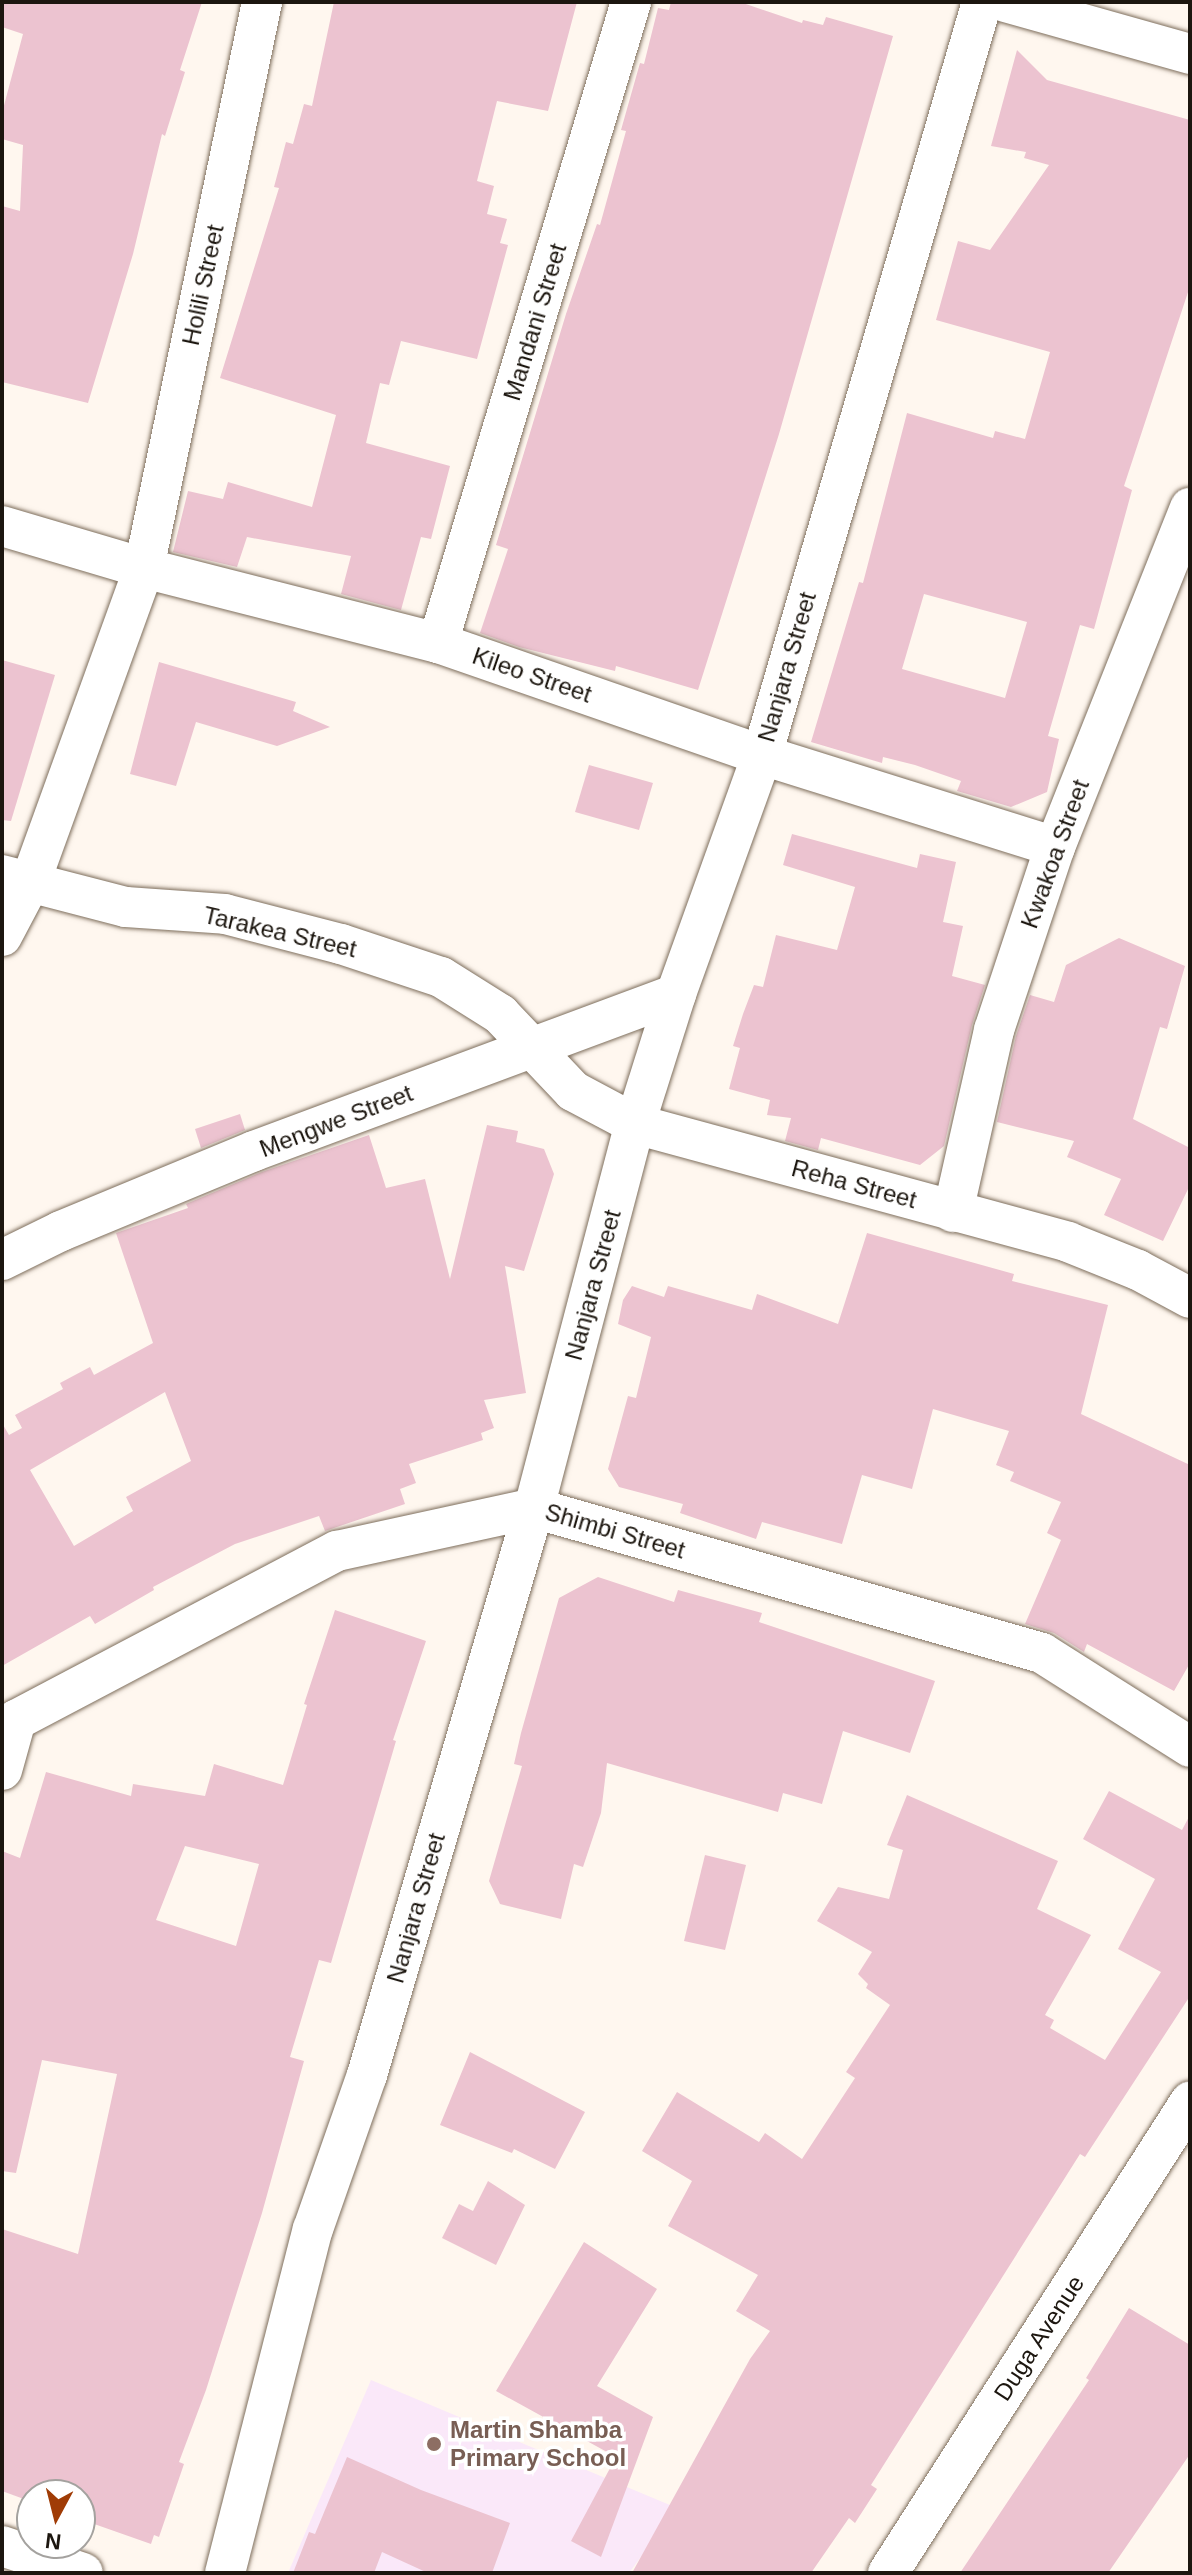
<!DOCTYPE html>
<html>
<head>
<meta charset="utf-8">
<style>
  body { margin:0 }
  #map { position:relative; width:1192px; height:2575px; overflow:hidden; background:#fff7ef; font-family:Arial,sans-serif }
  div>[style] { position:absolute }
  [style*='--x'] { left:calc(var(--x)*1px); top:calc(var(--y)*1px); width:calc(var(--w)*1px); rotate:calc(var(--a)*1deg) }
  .education>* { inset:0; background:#fae8f9 }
  .building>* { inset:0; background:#ecc3d0 }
  .roads { filter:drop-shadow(0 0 2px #7e6e5c) drop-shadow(0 0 2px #7e6e5c) }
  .minor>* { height:40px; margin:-20px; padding:0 20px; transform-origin:20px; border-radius:20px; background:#fff }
  .dots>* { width:22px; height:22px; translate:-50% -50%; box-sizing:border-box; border:4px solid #fff; border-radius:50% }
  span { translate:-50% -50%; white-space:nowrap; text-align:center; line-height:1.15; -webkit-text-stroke:7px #fff; paint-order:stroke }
  .street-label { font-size:24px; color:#1c160f }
  .education-label { font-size:24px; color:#785e54; font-weight:700 }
  .left { translate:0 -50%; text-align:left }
  .frame { position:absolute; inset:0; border:4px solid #1c160f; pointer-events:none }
  .north { position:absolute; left:16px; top:2479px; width:80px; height:80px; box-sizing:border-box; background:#fff; border:2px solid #a4a29f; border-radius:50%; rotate:187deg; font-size:22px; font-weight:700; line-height:32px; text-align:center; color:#1c160f }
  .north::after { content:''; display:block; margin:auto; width:28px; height:36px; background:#a03c06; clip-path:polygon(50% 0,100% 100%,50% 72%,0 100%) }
</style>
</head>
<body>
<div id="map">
  <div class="education">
    <i style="clip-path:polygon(371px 2380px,677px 2508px,629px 2573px,288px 2573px)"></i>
  </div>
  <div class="building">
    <i style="clip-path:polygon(2px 2px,202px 2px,180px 70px,185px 72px,165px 136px,162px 134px,133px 254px,88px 403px,2px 382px,2px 206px,20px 211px,23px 145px,2px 139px,2px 113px,23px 34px,2px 27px)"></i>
    <i style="clip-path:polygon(334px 2px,577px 2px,548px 111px,497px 101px,477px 181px,494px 186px,487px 214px,507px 219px,500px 243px,508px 245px,477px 359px,401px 341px,389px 385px,380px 383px,366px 443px,450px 466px,431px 539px,421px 537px,401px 610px,341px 594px,351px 556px,247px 537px,237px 567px,173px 552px,188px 491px,223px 499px,228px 482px,312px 507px,336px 415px,220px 378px,279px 188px,274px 187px,286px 142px,293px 144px,304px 104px,312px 106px)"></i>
    <i style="clip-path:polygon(671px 2px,740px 2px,802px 23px,803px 20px,823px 25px,826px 17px,893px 36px,779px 434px,698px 690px,616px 666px,615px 671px,519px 647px,480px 633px,508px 549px,496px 545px,566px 314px,597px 224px,600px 225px,626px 131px,621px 130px,640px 63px,644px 64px,658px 8px,669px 10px)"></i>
    <i style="clip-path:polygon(evenodd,1017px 50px,1047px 80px,1190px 120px,1190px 286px,1124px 486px,1132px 490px,1094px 629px,1080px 625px,1048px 736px,1059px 739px,1047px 792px,1011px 807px,957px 791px,961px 781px,915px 765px,883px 757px,882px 763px,811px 742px,859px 582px,863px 583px,907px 413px,993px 438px,995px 431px,1025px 439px,1050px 352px,936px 320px,958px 241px,990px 250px,1049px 165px,1024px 158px,1026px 152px,991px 146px,1017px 50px,924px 594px,1027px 622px,1005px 698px,902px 669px,924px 594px)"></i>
    <i style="clip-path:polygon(2px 660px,55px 675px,11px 821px,2px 820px)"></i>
    <i style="clip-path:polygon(159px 662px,296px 702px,293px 711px,330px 727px,277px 746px,196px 722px,176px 786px,130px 774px)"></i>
    <i style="clip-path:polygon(589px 765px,653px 783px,639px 830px,575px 812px)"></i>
    <i style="clip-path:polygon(792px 834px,917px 868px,920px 854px,956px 862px,943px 922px,963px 926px,952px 976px,985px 985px,972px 1025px,944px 1146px,920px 1165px,821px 1138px,818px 1150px,785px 1141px,791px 1118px,767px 1115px,770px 1100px,729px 1089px,740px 1048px,733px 1046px,743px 1014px,754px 985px,763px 987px,776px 935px,837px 950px,855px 887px,783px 865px)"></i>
    <i style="clip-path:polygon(1119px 938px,1185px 966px,1167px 1029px,1160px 1027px,1133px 1119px,1190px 1148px,1190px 1185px,1163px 1241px,1104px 1215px,1121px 1179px,1067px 1157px,1074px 1141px,997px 1122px,1016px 1036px,1030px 995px,1054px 1002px,1066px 965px)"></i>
    <i style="clip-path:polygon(240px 1114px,245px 1130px,201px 1148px,195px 1129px)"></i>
    <i style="clip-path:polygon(evenodd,487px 1125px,518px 1131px,516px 1142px,544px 1149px,554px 1174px,524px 1271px,505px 1266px,526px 1393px,484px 1400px,494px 1428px,481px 1433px,483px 1440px,409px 1464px,416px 1483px,400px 1489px,405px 1504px,325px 1531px,319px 1516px,235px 1544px,153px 1587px,154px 1590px,95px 1624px,90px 1616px,2px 1666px,2px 1423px,9px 1435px,22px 1428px,15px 1415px,63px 1389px,60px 1383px,90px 1367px,94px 1375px,153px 1343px,116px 1233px,188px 1208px,186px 1204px,262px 1172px,369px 1135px,386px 1188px,425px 1179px,450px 1279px,487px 1125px,165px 1392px,191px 1461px,126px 1497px,133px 1511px,74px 1546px,30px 1470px,165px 1392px)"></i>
    <i style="clip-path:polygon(867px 1233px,1014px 1274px,1012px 1281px,1108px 1305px,1081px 1414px,1190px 1465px,1190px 1663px,1174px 1691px,1087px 1644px,1084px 1652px,1054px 1633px,1025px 1624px,1061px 1540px,1047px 1533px,1061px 1502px,1010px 1481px,1014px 1472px,996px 1465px,1009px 1431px,933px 1409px,912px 1489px,862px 1475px,842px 1544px,762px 1522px,756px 1539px,680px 1513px,683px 1504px,619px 1487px,608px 1469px,628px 1396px,636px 1398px,651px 1337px,618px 1324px,623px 1300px,632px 1286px,664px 1297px,668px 1286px,752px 1310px,757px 1294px,838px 1324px)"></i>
    <i style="clip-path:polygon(598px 1577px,674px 1602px,678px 1590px,762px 1613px,759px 1622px,935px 1681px,910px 1753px,843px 1731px,822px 1804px,783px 1793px,778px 1812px,607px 1763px,601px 1813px,583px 1867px,574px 1864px,561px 1919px,500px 1904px,489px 1881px,522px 1766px,514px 1764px,521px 1733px,559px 1598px)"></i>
    <i style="clip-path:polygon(evenodd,335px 1610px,426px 1641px,393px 1740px,396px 1741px,331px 1963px,319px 1960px,290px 2057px,304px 2061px,262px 2213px,206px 2390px,179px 2462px,184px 2464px,159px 2537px,154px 2535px,151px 2544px,80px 2519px,80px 2495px,32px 2495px,32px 2502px,2px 2491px,2px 2229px,78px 2254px,117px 2074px,42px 2060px,16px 2173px,2px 2171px,2px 1851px,20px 1858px,46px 1772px,131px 1796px,133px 1784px,205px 1796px,214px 1764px,283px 1785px,307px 1705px,304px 1704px,335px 1610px,185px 1846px,259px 1864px,236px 1946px,156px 1920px,185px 1846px)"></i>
    <i style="clip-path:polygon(1109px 1791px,1182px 1830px,1190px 1815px,1190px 1996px,1085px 2157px,1080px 2154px,871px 2485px,877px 2489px,855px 2523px,849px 2518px,811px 2573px,632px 2573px,750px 2359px,770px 2331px,736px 2311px,758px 2275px,668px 2226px,692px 2181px,642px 2151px,677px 2092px,759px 2142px,765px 2133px,802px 2159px,855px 2078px,846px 2072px,890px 2005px,866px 1988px,868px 1984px,858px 1974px,872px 1952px,817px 1921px,838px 1887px,889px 1899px,903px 1850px,887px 1845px,907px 1795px,1058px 1861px,1037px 1909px,1091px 1935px,1045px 2015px,1054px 2020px,1050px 2028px,1105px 2060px,1161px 1972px,1118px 1949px,1155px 1879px,1083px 1839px)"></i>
    <i style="clip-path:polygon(705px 1855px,746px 1865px,725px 1950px,684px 1941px)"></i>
    <i style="clip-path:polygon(470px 2052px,585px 2112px,555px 2169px,514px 2149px,512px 2153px,440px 2125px)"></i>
    <i style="clip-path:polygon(488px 2181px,525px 2205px,496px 2265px,442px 2238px,459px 2204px,473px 2211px)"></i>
    <i style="clip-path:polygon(584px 2242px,657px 2289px,597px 2386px,653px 2417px,601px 2557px,571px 2541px,616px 2457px,496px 2391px)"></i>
    <i style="clip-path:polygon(1129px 2308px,1190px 2345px,1190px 2454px,1108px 2573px,960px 2573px,1089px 2380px,1086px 2378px)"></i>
    <i style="clip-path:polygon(347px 2457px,421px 2490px,510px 2523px,492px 2573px,428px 2573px,382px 2552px,374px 2573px,293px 2573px,309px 2532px,315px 2534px)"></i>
  </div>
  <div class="roads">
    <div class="minor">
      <i style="--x:1005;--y:2;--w:192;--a:15.7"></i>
      <i style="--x:2;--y:526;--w:148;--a:16.5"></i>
      <i style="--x:144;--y:568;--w:303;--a:14.3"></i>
      <i style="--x:438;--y:643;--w:343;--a:19.1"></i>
      <i style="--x:762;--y:755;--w:307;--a:17.4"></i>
      <i style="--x:438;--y:643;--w:669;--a:-73.24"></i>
      <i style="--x:2;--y:875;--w:128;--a:14.5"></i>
      <i style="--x:126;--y:907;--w:99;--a:4"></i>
      <i style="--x:225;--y:914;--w:120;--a:14.5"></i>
      <i style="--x:341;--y:944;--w:105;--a:18.3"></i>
      <i style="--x:441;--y:977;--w:70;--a:32.1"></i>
      <i style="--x:500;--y:1014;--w:106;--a:46.5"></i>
      <i style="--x:573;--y:1091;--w:70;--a:28"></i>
      <i style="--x:635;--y:1124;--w:449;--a:15.2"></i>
      <i style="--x:1068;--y:1242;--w:75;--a:21.8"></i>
      <i style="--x:1138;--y:1270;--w:59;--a:28.3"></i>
      <i style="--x:2;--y:936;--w:60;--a:-62.2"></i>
      <i style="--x:30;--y:883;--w:335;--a:-70.1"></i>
      <i style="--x:144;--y:568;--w:578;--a:-78.22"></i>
      <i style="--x:953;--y:1212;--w:187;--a:-77.3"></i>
      <i style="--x:994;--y:1030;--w:193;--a:-71.6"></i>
      <i style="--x:1055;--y:847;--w:365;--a:-68.3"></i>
      <i style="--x:2;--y:1260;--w:66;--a:-26.2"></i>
      <i style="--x:61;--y:1231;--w:209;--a:-22.5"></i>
      <i style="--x:254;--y:1151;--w:450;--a:-20.4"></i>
      <i style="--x:2;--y:1733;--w:19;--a:-43"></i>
      <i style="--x:16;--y:1720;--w:363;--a:-27.8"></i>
      <i style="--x:337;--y:1551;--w:202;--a:-12.3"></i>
      <i style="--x:534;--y:1508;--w:528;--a:15.93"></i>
      <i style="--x:1042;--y:1653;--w:175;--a:32.4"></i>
      <i style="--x:2;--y:1770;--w:52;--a:-74.4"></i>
      <i style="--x:2;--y:2546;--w:85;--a:18.4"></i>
      <i style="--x:225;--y:2573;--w:355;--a:-75.7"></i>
      <i style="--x:313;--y:2229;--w:163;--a:-70.7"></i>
      <i style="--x:367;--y:2075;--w:591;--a:-73.59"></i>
      <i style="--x:534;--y:1508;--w:397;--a:-75.3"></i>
      <i style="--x:635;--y:1124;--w:136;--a:-72.5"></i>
      <i style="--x:676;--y:994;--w:254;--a:-70.2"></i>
      <i style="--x:762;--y:755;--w:784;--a:-73.71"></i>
      <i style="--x:888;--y:2573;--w:560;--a:-57.33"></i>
    </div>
  </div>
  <div class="dots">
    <i style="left:434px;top:2444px;background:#8d6e63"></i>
  </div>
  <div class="street-label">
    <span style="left:203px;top:285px;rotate:-78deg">Holili Street</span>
    <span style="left:535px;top:322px;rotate:-73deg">Mandani Street</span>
    <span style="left:787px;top:667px;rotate:-74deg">Nanjara Street</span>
    <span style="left:532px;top:675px;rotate:19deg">Kileo Street</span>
    <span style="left:1055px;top:854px;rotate:-70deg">Kwakoa Street</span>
    <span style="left:280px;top:932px;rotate:13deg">Tarakea Street</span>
    <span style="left:336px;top:1121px;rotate:-21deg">Mengwe Street</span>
    <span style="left:854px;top:1184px;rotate:15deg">Reha Street</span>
    <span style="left:593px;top:1285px;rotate:-75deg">Nanjara Street</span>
    <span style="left:615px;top:1531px;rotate:16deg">Shimbi Street</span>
    <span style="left:416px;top:1908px;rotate:-74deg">Nanjara Street</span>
    <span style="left:1039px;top:2338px;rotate:-57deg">Duga Avenue</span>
  </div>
  <div class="education-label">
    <span class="left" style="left:450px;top:2444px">Martin Shamba<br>Primary School</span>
  </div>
  <div class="frame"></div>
  <div class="north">N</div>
</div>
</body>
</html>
